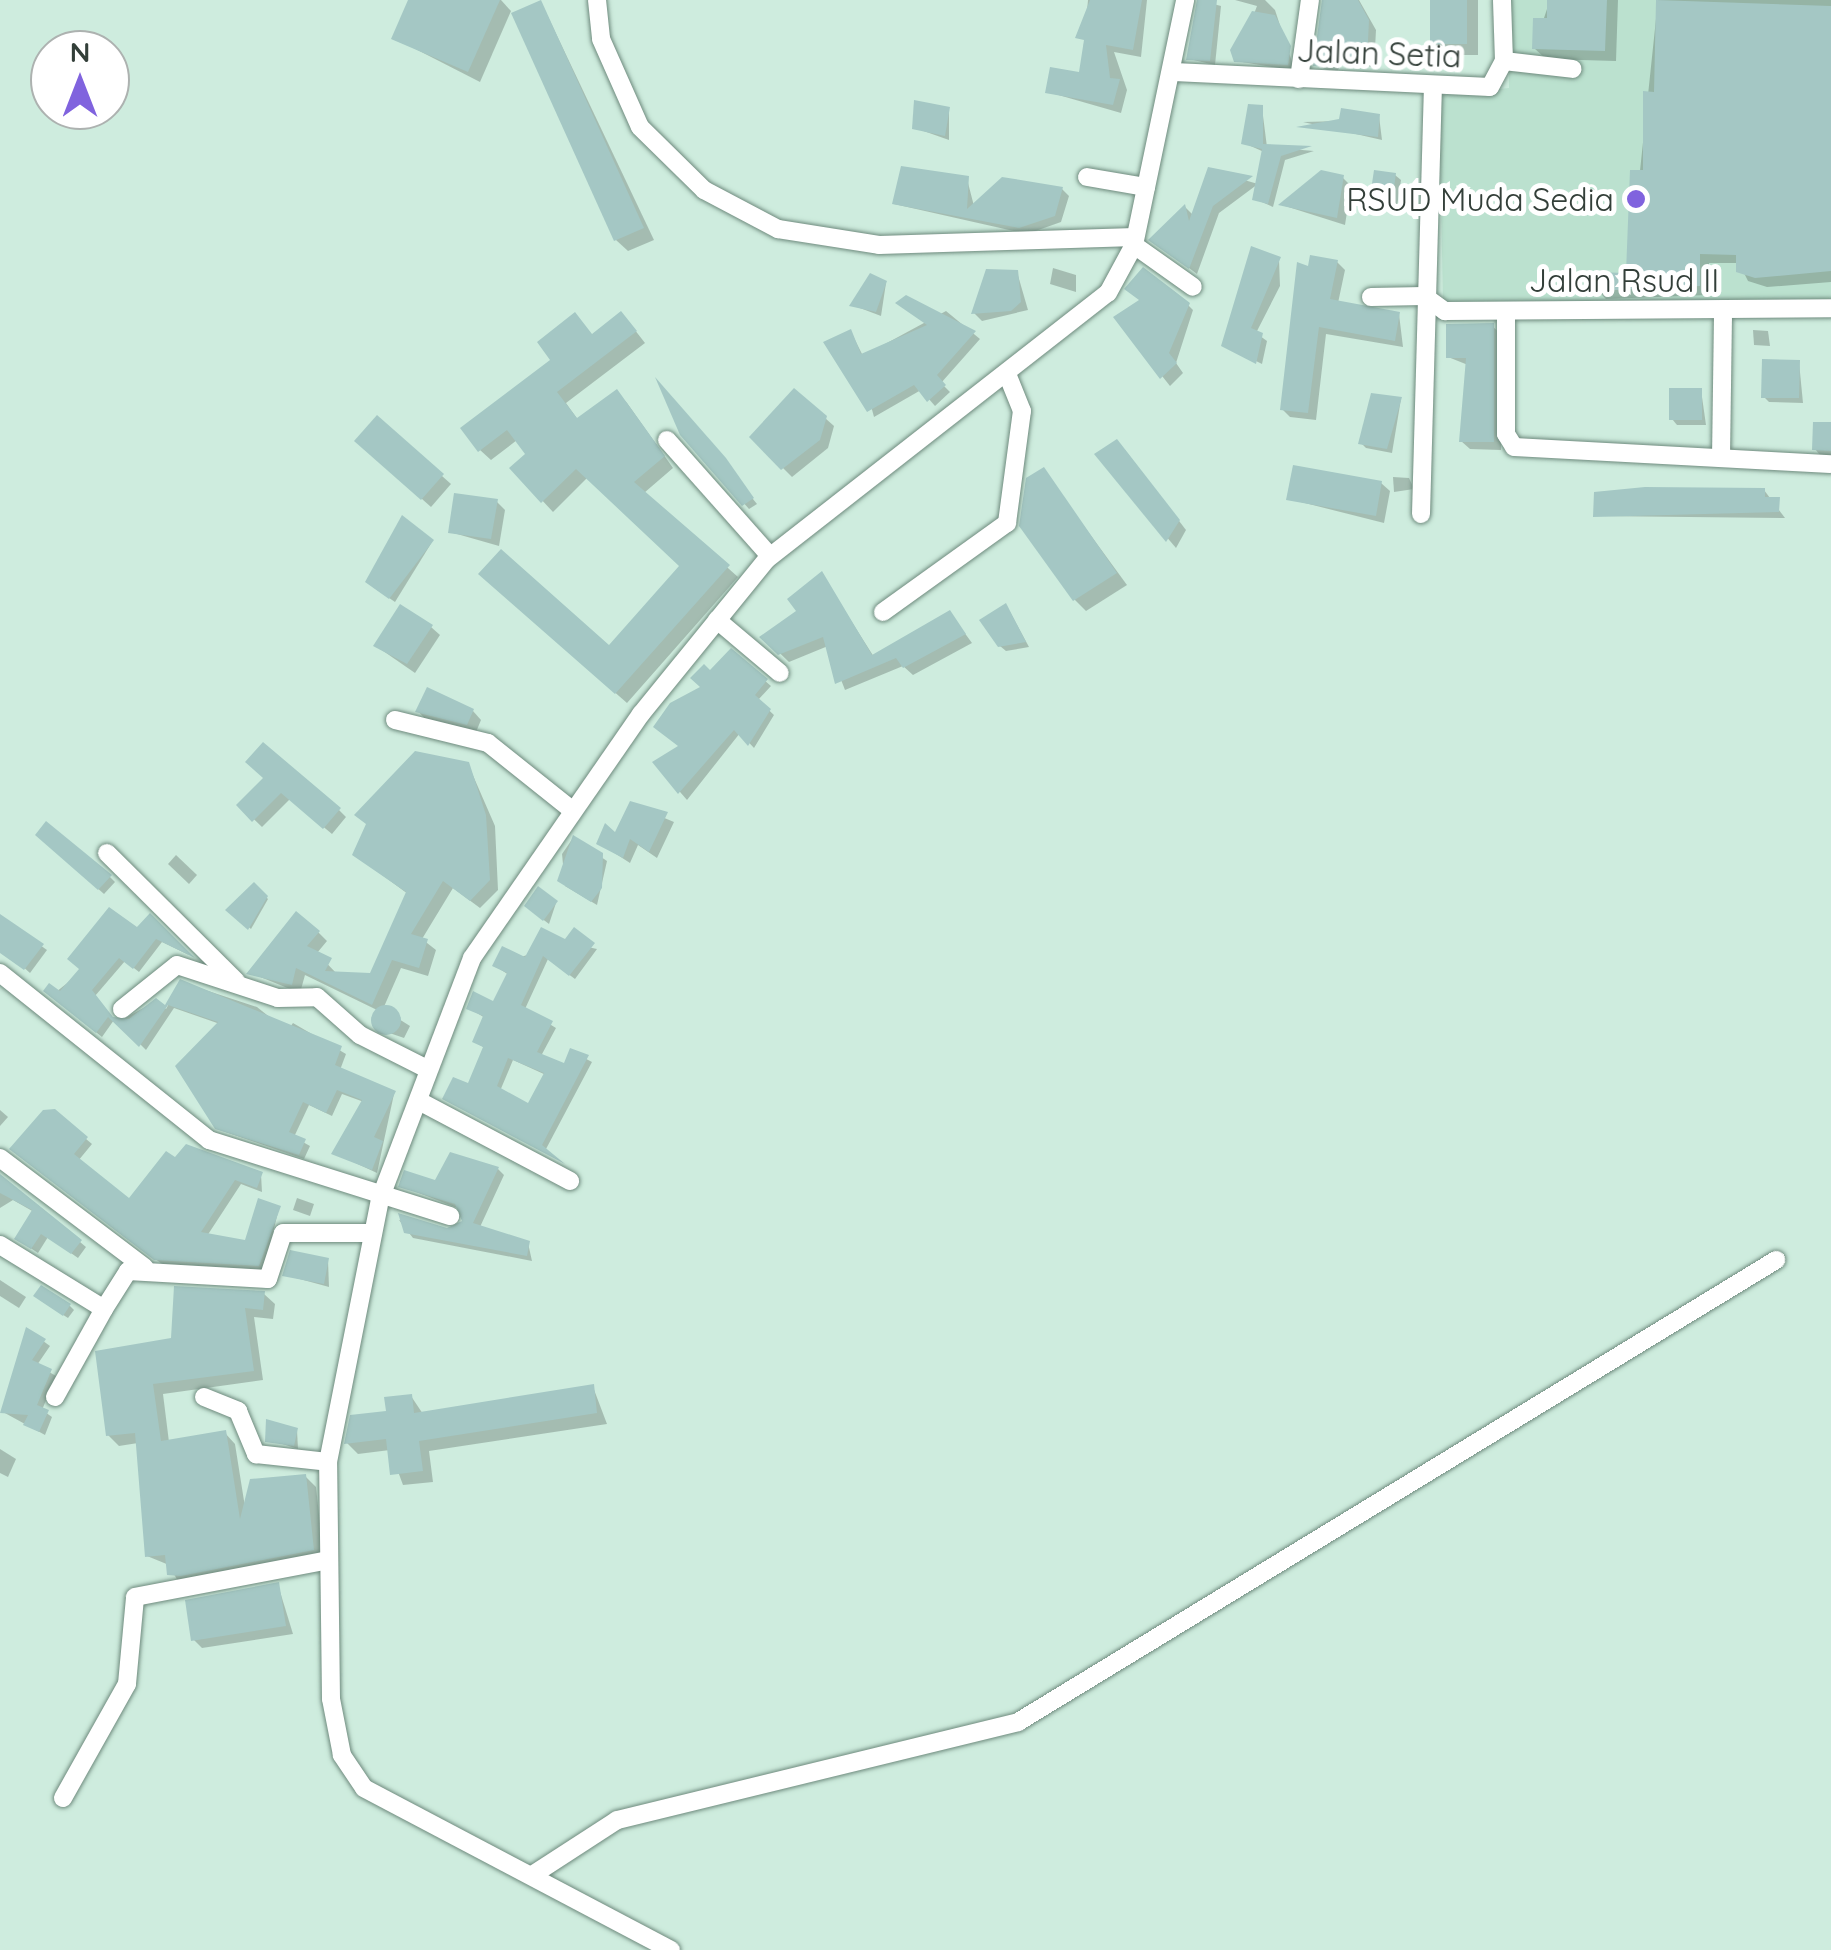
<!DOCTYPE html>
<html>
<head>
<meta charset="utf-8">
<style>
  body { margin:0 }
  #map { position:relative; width:1831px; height:1950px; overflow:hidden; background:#ceecde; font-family:Quicksand,sans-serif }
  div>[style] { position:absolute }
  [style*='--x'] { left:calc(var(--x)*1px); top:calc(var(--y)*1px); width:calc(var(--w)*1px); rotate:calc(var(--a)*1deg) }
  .built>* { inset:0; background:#bbe1cf }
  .shadow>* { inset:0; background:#0003 }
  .building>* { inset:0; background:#a4c7c4 }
  .round { border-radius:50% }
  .roads { filter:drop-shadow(0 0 2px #6e8a7d) drop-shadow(0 0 2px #6e8a7d) }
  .minor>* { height:18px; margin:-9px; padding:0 9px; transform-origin:9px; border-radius:9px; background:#fff }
  .dots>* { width:28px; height:28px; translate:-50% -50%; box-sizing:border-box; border:5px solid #fff; border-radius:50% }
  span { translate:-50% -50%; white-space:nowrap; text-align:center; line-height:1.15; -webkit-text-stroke:10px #fff; paint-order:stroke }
  .street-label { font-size:32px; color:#333f39 }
  .poi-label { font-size:32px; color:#333f39 }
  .right { translate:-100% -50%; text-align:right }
  .north { position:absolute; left:30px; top:30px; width:100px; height:100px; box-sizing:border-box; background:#fff; border:2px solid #adb2b0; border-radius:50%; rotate:0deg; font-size:28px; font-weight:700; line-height:40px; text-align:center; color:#333f39 }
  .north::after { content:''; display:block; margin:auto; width:35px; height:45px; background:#8063de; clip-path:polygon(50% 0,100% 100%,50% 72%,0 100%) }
</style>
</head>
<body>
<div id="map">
  <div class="built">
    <i style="clip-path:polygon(1508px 0,1831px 0,1831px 304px,1443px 304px,1439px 95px,1509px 88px)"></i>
  </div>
  <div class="shadow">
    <i style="clip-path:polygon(411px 0,501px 0,511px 11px,480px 82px,394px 38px)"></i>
    <i style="clip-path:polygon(1088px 0,1147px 0,1141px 57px,1114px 52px,1127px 90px,1121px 113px,1048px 92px,1081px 75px)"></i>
    <i style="clip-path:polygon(1198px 0,1221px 6px,1215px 65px,1189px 59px)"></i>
    <i style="clip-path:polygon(1235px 0,1265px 0,1275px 10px,1295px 71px,1236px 61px,1257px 6px)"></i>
    <i style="clip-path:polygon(1324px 0,1359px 0,1376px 30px,1374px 68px,1344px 58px,1336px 74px,1316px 65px)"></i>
    <i style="clip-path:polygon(1432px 0,1478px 0,1478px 55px,1444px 55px,1433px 43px)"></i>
    <i style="clip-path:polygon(1550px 0,1618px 0,1616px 61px,1546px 59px,1534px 48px)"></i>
    <i style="clip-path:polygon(1658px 0,1831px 0,1831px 282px,1767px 287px,1748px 281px,1739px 263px,1709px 263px,1709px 295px,1606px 299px,1597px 290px,1629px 275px)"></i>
    <i style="clip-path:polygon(541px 2px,654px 240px,628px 251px,616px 240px)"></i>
    <i style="clip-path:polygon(1262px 108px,1267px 147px,1314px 151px,1285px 160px,1273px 207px,1255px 199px,1264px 152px,1244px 143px)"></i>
    <i style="clip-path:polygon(949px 109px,949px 140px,915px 128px)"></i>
    <i style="clip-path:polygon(1379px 116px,1382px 140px,1303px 122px,1341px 121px)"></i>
    <i style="clip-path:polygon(1210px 170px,1258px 184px,1219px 213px,1197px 274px,1151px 239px,1185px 207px,1193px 215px)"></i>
    <i style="clip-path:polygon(1395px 175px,1401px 180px,1396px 213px,1372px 203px)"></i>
    <i style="clip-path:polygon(1343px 178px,1351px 186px,1345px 225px,1282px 205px)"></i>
    <i style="clip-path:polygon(967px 179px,974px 206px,1062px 189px,1069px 196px,1061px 222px,1027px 234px,894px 204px)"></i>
    <i style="clip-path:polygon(1279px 259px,1280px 286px,1256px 333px,1267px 341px,1262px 364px,1226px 346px)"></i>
    <i style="clip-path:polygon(1337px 262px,1345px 270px,1338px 303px,1399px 314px,1403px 347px,1326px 334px,1316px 420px,1290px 417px,1282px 409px,1310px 269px)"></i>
    <i style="clip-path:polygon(1053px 268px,1076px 275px,1076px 292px,1050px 284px)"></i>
    <i style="clip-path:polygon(1017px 272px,1028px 310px,982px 321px,974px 313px)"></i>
    <i style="clip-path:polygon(886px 283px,881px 316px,852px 305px)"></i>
    <i style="clip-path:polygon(1184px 301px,1193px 310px,1176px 363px,1183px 373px,1170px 386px,1116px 318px,1142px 302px)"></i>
    <i style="clip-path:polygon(946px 311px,980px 339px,941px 383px,950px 392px,935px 406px,921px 390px,874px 417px,851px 332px,863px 356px)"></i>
    <i style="clip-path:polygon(631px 325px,645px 343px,566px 403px,578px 420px,617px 393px,627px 403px,673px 468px,644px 493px,738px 577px,627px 703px,492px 585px,610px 648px,682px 566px,588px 477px,553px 512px,512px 468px,528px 454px,517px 440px,491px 460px,480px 450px,593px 336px)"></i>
    <i style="clip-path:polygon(1492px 326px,1501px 334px,1501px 450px,1470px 449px,1461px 441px,1468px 365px,1448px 357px)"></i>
    <i style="clip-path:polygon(1753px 330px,1768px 331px,1770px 346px,1754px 345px)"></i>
    <i style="clip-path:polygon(1799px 362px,1803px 403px,1769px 402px,1764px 397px)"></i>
    <i style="clip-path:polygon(663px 388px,757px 504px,749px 509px,681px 432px)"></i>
    <i style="clip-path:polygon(1701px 390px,1706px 425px,1677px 425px,1672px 419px)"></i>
    <i style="clip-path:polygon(1401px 399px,1392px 453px,1366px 448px,1361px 443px)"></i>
    <i style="clip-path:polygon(825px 418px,834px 426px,828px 448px,792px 477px,752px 437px)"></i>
    <i style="clip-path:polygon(1831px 425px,1831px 456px,1820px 455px,1815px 449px)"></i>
    <i style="clip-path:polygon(366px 449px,442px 476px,451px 484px,431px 507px)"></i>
    <i style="clip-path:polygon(1125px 450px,1186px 530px,1176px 548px,1097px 455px)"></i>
    <i style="clip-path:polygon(1043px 470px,1127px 585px,1086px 611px,1075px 600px)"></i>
    <i style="clip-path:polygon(1393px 477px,1409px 478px,1414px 489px,1394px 492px)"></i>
    <i style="clip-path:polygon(1381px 483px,1390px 491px,1384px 523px,1289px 499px)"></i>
    <i style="clip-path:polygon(1764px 490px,1785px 518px,1596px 516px)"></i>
    <i style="clip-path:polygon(496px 501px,505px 510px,499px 546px,450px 532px)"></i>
    <i style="clip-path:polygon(432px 542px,395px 602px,373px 587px)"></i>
    <i style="clip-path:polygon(822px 575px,874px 657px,950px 613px,972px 643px,913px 675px,903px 666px,845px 690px,828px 646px,789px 662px,763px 637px,799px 611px)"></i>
    <i style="clip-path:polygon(1010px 612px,1029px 647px,1006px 651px,1000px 646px)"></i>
    <i style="clip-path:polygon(431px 627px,440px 635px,415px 673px,376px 646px)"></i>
    <i style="clip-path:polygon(732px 652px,771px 686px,758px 700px,774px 715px,754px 748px,740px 733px,687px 800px,655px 763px,682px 746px,711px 674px)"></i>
    <i style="clip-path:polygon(428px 690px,473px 711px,481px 720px,476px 732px,426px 720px,418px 711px)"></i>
    <i style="clip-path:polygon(468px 764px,495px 826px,498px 890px,480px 908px,453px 888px,422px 939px,436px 950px,428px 976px,401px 968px,383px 1009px,410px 1026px,404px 1038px,375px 1028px,377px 1010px,305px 975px,300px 993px,248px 972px,318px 932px,327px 941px,317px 953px,337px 974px,371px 976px,408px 894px,355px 855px)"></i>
    <i style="clip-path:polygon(266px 778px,339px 810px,346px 817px,332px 834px,290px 799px,262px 827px,239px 805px)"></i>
    <i style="clip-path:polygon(631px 804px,674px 822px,657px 858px,638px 845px,630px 863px,599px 843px,616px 837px)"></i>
    <i style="clip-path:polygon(38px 835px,110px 877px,115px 882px,104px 894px)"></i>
    <i style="clip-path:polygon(573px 838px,607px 861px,597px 905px,565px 886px,562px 854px)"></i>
    <i style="clip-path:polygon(176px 855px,197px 875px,189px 884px,168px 864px)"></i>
    <i style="clip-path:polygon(254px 886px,268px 899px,251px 929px,229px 910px)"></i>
    <i style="clip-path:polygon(556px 903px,549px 924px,532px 911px)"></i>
    <i style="clip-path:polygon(0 917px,47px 950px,30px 973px,0 946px)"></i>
    <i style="clip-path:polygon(150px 917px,189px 955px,162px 942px,139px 972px,125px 961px,95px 996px,114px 1020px,102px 1037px,51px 996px)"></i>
    <i style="clip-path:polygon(evenodd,565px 942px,597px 949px,575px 979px,548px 959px,525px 1009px,556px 1028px,541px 1056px,565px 1066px,571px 1051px,592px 1062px,546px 1149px,446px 1099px,470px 1087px,485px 1048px,475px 1042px,485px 1018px,469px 1008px,494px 1004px,509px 975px,495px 966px,565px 942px,513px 1060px,546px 1075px,529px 1107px,500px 1091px,513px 1060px)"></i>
    <i style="clip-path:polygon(181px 982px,257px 1007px,287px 1031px,293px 1023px,346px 1054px,340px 1070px,394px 1094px,377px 1173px,334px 1153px,364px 1102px,342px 1094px,332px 1116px,309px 1105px,294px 1137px,310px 1146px,304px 1159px,217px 1129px,220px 1024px,174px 1008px,146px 1050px,118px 1022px,156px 1001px,166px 1009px)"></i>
    <i style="clip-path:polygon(0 1110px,8px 1117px,0 1126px)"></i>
    <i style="clip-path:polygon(54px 1112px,92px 1144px,78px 1161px,130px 1202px,175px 1161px,261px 1174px,262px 1192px,241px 1184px,207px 1236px,246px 1243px,279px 1208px,264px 1270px,162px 1264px,17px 1154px)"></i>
    <i style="clip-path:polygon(498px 1169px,504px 1175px,480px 1227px,528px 1243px,532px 1261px,413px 1238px,399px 1220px,452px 1231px,465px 1219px,460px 1209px,401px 1186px)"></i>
    <i style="clip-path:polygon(0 1175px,86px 1247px,78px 1258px,48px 1237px,38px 1253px,17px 1239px,34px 1212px,13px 1200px,0 1208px)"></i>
    <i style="clip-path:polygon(297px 1198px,314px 1204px,310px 1216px,293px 1210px)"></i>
    <i style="clip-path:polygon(328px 1260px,329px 1287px,285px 1275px)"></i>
    <i style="clip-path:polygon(0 1280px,26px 1297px,19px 1308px,0 1296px)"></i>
    <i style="clip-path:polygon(264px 1294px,275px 1304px,273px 1319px,254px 1317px,263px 1380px,163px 1394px,169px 1442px,225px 1433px,235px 1444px,245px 1507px,305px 1476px,316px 1487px,324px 1560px,180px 1585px,169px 1565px,147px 1556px,138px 1443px,119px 1446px,108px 1435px,174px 1340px)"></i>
    <i style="clip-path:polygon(40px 1300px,70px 1306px,74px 1310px,68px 1318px)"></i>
    <i style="clip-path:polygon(28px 1330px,50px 1346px,37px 1365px,56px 1376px,42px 1410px,52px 1417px,45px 1435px,3px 1412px)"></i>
    <i style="clip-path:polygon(593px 1387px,607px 1424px,429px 1451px,433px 1482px,403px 1485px,390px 1450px,358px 1454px,347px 1443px,411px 1396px,423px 1414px)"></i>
    <i style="clip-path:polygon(268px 1422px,297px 1430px,298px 1449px,270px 1440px)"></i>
    <i style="clip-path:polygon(0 1449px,16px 1459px,8px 1477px,0 1473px)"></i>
    <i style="clip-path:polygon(278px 1585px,293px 1634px,202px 1648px,194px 1640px)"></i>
  </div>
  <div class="building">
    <i style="clip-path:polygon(408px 0,500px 0,468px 72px,391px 39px)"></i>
    <i style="clip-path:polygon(541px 0,644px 228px,614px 241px,511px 13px)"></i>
    <i style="clip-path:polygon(1090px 0,1142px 0,1133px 50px,1106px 45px,1110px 78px,1120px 79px,1113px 105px,1045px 93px,1050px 67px,1079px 72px,1084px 40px,1075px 38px)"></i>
    <i style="clip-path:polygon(1197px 0,1217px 0,1210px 61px,1186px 60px)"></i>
    <i style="clip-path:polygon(1322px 0,1358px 0,1369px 20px,1367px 62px,1336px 52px,1329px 67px,1313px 66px)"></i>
    <i style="clip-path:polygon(1430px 0,1467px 0,1467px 44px,1430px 44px)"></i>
    <i style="clip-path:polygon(1547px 0,1607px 0,1605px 51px,1532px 49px,1533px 18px,1547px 18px)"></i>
    <i style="clip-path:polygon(1656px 0,1831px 6px,1831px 271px,1755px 278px,1736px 272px,1736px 255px,1700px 254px,1700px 286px,1594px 291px,1594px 272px,1626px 273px,1630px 170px,1643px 170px,1643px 91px,1654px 92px)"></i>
    <i style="clip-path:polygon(1252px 11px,1275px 15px,1291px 46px,1288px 65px,1234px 62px,1230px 50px)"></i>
    <i style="clip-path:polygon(914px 100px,950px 107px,945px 136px,912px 129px)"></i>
    <i style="clip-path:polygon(1248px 104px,1263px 105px,1263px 144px,1312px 146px,1281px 156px,1268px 204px,1252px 200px,1262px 149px,1241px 144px)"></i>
    <i style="clip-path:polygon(1341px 108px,1380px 114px,1378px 137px,1296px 127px,1339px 119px)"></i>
    <i style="clip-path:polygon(901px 166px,969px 176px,967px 209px,1002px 177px,1063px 187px,1055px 216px,1019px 228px,892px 204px)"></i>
    <i style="clip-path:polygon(1208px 167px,1253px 176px,1213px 206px,1189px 269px,1148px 240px,1185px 204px,1189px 221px)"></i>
    <i style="clip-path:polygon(1321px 170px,1344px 175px,1337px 218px,1278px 205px)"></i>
    <i style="clip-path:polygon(1374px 170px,1396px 173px,1391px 210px,1369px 204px)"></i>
    <i style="clip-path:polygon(1251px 246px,1281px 257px,1251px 328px,1263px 333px,1256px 364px,1221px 346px)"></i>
    <i style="clip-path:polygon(1310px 255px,1338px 260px,1330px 299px,1400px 312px,1395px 341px,1319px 327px,1308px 413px,1280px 410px,1297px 262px,1308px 266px)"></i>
    <i style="clip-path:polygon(1143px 267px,1190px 303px,1169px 353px,1177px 363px,1160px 379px,1113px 317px,1139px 300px,1124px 289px)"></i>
    <i style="clip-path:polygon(986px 269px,1018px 270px,1021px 302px,1011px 311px,971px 314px)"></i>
    <i style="clip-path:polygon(870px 273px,887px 281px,876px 312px,849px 306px)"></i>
    <i style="clip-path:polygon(906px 295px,976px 331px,937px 375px,946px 385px,927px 402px,914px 385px,867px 412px,823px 342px,851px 329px,861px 354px,927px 325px,895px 303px)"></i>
    <i style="clip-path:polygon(621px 311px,637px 331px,557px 392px,577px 418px,617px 389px,665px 456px,634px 482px,730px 565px,615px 694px,478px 574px,501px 549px,609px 645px,679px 566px,576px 469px,541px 503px,509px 468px,525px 454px,507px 430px,478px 452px,460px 428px,550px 360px,537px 342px,575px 312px,592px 334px)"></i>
    <i style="clip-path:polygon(1494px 323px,1494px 442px,1459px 442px,1466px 358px,1446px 358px,1446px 324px)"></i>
    <i style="clip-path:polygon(1762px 359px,1800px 360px,1799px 398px,1761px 398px)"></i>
    <i style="clip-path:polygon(655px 377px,726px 458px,754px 498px,742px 506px,680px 435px)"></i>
    <i style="clip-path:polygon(794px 388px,827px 416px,820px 440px,781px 470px,749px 437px)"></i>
    <i style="clip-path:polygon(1669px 388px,1702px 388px,1702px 420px,1669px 420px)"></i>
    <i style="clip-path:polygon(1371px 393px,1402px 397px,1387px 449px,1358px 444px)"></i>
    <i style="clip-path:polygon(377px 415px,444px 474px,421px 500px,354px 441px)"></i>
    <i style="clip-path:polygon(1813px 422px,1831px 422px,1831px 451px,1812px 450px)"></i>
    <i style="clip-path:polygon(1117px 439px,1180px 520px,1166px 542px,1094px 454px)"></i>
    <i style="clip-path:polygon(1293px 465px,1382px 481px,1376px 516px,1286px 500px)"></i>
    <i style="clip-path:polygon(1044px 467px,1117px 573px,1073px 601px,1019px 526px,1026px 478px)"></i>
    <i style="clip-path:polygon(1645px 487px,1765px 488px,1765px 497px,1780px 497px,1779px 512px,1593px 517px,1594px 492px)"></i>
    <i style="clip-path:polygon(454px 493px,498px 499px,491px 539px,448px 533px)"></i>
    <i style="clip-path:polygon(402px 515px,434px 540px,389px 599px,365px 582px)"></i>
    <i style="clip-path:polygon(822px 571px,872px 655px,950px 610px,966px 634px,903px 668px,896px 658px,835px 684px,823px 637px,778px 655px,759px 637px,796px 611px,787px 599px)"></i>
    <i style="clip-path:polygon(1006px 603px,1026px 642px,998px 647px,979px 620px)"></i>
    <i style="clip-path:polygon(400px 604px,433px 625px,407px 664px,373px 646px)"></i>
    <i style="clip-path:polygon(731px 648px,768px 679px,755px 695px,771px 709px,748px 746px,734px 730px,678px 794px,652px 762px,678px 746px,653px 727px,670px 703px,700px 687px,690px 678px,704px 664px,710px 670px)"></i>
    <i style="clip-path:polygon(427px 687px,474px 709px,467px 725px,415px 712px)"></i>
    <i style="clip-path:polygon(263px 742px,341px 808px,323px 829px,281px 793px,252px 822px,236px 805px,263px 778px,245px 762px)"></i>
    <i style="clip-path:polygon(415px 751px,469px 762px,486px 815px,490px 880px,470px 901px,443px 881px,411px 934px,428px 939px,419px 968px,392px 960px,372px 1005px,296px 968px,292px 985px,246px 974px,296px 911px,320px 931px,307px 946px,332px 958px,325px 971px,370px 973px,406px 892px,352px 855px,366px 824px,354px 815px)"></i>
    <i style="clip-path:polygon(630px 801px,668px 812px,649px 852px,630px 839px,623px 858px,596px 844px,605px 823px,615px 832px)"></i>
    <i style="clip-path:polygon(46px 821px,112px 875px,98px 890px,35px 835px)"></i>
    <i style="clip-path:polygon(573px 835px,603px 853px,602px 888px,591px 902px,557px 881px)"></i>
    <i style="clip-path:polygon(254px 882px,268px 896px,248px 930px,225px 910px)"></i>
    <i style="clip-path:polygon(538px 886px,558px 901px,543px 921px,524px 906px)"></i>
    <i style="clip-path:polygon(109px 907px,137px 927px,150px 913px,195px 958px,156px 939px,133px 969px,119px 958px,92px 990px,113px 1017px,129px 1019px,156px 998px,165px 1005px,180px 979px,342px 1046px,335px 1065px,396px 1091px,374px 1137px,383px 1141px,372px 1170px,331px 1154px,362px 1100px,337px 1090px,326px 1113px,303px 1102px,289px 1132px,306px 1139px,299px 1155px,215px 1129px,175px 1066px,218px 1022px,168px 1005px,139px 1047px,108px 1017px,96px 1033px,43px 991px,49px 983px,60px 991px,79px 969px,67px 959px)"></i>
    <i style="clip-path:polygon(0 914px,44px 944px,24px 970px,0 953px)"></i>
    <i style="clip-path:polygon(evenodd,541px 927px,565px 939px,574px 927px,595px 943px,569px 976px,543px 956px,521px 1005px,553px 1021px,537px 1052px,564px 1063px,570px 1048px,589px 1055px,542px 1145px,565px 1164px,442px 1099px,453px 1077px,468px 1083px,483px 1047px,472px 1042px,483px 1016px,466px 1009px,473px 991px,493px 1001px,507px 973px,492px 966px,502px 946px,525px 957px,541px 927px,508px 1058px,544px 1073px,528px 1103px,497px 1086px,508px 1058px)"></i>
    <i class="round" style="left:371px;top:1005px;width:30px;height:30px"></i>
    <i style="clip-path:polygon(55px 1109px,88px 1137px,74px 1154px,129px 1198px,166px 1151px,175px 1157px,186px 1144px,263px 1172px,257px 1188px,235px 1180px,201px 1232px,245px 1240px,258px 1198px,281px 1206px,259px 1266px,154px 1260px,9px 1149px,43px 1110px)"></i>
    <i style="clip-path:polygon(450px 1152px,499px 1167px,473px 1223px,530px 1241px,527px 1256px,404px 1233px,398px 1213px,447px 1228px,462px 1221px,455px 1204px,398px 1187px,404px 1170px,435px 1180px)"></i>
    <i style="clip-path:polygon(0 1174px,82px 1240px,71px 1254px,41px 1234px,31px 1249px,14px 1239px,32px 1210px,0 1193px)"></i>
    <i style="clip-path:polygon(290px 1250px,329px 1258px,324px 1284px,282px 1276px)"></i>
    <i style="clip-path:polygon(41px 1285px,71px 1304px,63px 1316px,33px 1296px)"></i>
    <i style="clip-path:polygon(174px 1286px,265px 1291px,263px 1310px,245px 1308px,254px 1371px,153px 1384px,161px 1441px,226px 1430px,240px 1519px,250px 1479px,306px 1474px,314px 1550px,181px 1576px,167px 1575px,165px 1555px,145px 1557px,135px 1433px,106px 1436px,95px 1351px,171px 1338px)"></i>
    <i style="clip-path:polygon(26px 1327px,46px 1339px,32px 1360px,52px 1369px,37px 1405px,49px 1410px,39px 1432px,23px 1425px,28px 1415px,0 1413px)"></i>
    <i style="clip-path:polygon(594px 1384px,597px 1413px,419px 1441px,423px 1471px,390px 1475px,386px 1439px,344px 1444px,350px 1415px,386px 1411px,384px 1397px,412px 1394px,414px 1413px)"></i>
    <i style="clip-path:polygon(266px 1419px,298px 1428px,294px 1446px,265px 1442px)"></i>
    <i style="clip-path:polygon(279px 1582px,286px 1626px,191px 1641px,185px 1600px)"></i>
  </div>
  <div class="roads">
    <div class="minor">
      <i style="--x:597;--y:0;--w:39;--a:84"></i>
      <i style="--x:601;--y:39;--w:96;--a:66.1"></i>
      <i style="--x:640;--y:127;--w:90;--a:44.5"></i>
      <i style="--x:704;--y:190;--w:84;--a:27.8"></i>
      <i style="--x:778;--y:229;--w:102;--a:9"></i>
      <i style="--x:879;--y:245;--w:256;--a:-1.8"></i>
      <i style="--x:1504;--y:61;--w:69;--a:6.6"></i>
      <i style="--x:1174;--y:72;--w:316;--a:2.7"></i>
      <i style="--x:1490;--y:87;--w:30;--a:-62"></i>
      <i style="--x:1504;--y:61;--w:61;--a:-91.9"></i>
      <i style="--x:1299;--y:79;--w:80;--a:-82.1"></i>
      <i style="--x:1087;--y:177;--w:60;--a:9.6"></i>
      <i style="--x:1134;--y:245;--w:72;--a:35.4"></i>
      <i style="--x:1424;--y:296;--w:26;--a:36"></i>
      <i style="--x:1445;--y:311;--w:386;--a:-0.4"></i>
      <i style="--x:1371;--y:297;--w:53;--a:-1.1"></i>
      <i style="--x:1506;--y:311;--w:123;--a:90"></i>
      <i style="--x:1506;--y:434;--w:15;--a:58"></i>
      <i style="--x:1514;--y:447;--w:317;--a:3.1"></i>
      <i style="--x:667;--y:440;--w:155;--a:48.4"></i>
      <i style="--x:1721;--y:458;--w:149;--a:-89.2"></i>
      <i style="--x:1421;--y:514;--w:427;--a:-88.4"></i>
      <i style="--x:883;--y:612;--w:153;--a:-35.7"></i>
      <i style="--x:1007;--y:523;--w:113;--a:-82.4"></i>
      <i style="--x:1022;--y:411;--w:37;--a:-112"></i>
      <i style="--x:717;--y:620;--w:82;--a:40.1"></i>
      <i style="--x:395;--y:720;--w:96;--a:13.9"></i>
      <i style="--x:488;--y:743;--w:107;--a:38.6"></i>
      <i style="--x:107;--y:853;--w:182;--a:44.8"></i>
      <i style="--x:0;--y:973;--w:268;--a:38.6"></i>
      <i style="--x:209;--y:1140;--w:253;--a:17.5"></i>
      <i style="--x:122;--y:1009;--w:70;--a:-38.7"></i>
      <i style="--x:177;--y:965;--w:106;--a:18.1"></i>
      <i style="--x:278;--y:998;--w:39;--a:-1"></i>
      <i style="--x:317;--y:997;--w:57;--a:41.5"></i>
      <i style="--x:360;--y:1035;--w:77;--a:26.9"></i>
      <i style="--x:419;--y:1101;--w:171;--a:27.9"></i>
      <i style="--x:0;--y:1158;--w:181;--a:37.1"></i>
      <i style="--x:0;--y:1245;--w:122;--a:31.6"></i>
      <i style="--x:104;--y:1309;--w:45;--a:-57.7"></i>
      <i style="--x:128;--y:1271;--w:140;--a:3.3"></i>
      <i style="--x:268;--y:1279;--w:48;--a:-71.9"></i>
      <i style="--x:283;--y:1233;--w:90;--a:0"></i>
      <i style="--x:55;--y:1397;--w:101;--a:-60.9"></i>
      <i style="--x:204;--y:1397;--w:37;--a:22"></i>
      <i style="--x:238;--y:1411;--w:47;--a:67.3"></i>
      <i style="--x:256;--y:1454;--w:72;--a:6.3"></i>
      <i style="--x:63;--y:1798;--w:131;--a:-60.7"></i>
      <i style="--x:127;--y:1684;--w:87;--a:-84.7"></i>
      <i style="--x:135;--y:1597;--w:197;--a:-10.8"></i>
      <i style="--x:534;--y:1874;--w:99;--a:-33"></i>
      <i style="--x:617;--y:1820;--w:413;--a:-13.7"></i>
      <i style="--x:1018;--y:1722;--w:888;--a:-31.36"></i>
      <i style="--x:671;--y:1950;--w:347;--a:-152.2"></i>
      <i style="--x:364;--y:1788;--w:40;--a:-124"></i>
      <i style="--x:342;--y:1755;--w:57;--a:-101.1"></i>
      <i style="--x:331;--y:1699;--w:237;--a:-90.7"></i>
      <i style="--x:328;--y:1462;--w:268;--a:-78.8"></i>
      <i style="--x:380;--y:1199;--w:258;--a:-69.1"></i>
      <i style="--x:472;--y:958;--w:297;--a:-55.3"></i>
      <i style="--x:641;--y:714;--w:200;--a:-50.9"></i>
      <i style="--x:767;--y:559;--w:432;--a:-38"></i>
      <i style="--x:1108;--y:293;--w:55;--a:-61.6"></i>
      <i style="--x:1134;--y:245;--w:250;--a:-78.2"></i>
    </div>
  </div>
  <div class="dots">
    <i style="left:1636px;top:199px;background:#8063de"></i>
  </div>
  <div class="street-label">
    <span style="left:1379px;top:53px;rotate:2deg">Jalan Setia</span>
    <span style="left:1624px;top:280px">Jalan Rsud II</span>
  </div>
  <div class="poi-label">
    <span class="right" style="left:1614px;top:199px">RSUD Muda Sedia</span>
  </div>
  <div class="north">N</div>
</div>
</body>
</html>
